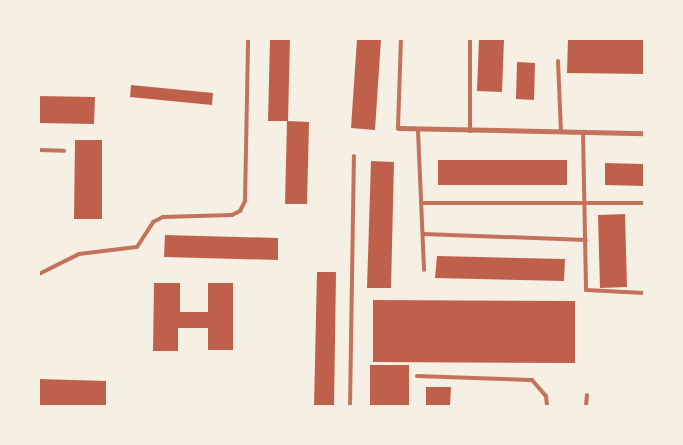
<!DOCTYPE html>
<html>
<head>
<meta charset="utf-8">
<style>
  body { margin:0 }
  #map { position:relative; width:683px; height:445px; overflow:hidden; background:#f6efe4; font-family:Bitter,serif }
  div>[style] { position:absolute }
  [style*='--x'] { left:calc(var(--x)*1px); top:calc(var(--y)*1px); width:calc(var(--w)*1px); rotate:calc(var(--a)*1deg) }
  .building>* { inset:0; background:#bf614a }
  .service>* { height:4px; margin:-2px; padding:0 2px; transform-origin:2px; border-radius:2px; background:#c5725c }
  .minor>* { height:5px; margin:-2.5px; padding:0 2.5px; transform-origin:2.5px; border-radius:2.5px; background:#c5725c }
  span { translate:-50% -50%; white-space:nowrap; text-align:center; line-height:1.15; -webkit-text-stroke:5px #f6efe4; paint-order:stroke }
  .frame { position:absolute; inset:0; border:40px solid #f6efe4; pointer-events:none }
</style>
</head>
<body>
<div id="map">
  <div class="building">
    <i style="clip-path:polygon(270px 39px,290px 39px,288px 121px,309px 122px,307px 204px,285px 204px,287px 121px,268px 121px)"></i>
    <i style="clip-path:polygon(357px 39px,381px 39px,375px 130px,351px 128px)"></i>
    <i style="clip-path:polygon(479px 39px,504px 39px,502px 92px,477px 91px)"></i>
    <i style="clip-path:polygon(568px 39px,644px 39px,644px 74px,567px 73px)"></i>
    <i style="clip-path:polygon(517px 62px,535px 63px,534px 100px,516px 99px)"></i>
    <i style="clip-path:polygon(131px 85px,213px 93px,212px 105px,130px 97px)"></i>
    <i style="clip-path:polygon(39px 96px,95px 97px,94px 124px,39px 123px)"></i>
    <i style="clip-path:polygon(75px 140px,102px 140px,102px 219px,74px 219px)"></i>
    <i style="clip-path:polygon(438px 160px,567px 160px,567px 185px,438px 185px)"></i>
    <i style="clip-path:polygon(371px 161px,394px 162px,391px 288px,367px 288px)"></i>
    <i style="clip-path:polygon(605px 163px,644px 164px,644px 186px,605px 185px)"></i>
    <i style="clip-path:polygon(625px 214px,627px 287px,600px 288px,598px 215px)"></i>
    <i style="clip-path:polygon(165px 235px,278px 238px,278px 260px,164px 257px)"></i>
    <i style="clip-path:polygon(437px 256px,565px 259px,564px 281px,435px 278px)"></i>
    <i style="clip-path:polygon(317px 272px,336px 272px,334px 406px,314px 406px)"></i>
    <i style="clip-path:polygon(154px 283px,180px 283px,180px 312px,208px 312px,208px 283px,233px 283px,233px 350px,208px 350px,208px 328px,178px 328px,178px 351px,153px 351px)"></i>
    <i style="clip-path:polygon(373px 300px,575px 301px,575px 363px,373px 362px)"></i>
    <i style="clip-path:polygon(370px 365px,409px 365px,409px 406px,370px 406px)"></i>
    <i style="clip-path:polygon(39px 379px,106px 381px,106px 406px,39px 405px)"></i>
    <i style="clip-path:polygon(426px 387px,451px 387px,450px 406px,426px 406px)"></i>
  </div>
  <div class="service">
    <i style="--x:470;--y:39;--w:92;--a:90"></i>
    <i style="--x:558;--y:61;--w:71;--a:87.6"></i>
    <i style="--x:398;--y:128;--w:89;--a:-88.1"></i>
    <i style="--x:418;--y:131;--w:139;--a:87.5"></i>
    <i style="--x:583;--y:132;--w:158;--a:88.9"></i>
    <i style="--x:586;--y:290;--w:58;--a:3"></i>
    <i style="--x:39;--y:150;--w:25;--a:2"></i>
    <i style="--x:422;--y:203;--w:222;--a:0"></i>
    <i style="--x:423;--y:234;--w:163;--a:2.1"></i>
    <i style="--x:39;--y:274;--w:45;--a:-26.6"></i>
    <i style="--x:79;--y:254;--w:58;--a:-6.9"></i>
    <i style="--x:137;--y:247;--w:30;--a:-57"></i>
    <i style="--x:153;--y:222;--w:11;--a:-27"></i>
    <i style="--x:163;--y:217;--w:69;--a:-1.7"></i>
    <i style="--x:232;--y:215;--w:9;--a:-27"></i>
    <i style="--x:240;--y:211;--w:11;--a:-63"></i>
    <i style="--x:245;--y:201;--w:162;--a:-88.9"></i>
    <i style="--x:417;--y:376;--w:115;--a:2"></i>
    <i style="--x:532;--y:380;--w:21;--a:49"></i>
    <i style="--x:546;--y:396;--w:10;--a:84"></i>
    <i style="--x:350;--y:406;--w:250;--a:-89.1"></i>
    <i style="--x:586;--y:406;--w:11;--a:-85"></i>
  </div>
  <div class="minor">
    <i style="--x:398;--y:128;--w:246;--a:1.2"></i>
  </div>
  <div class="frame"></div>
</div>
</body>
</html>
